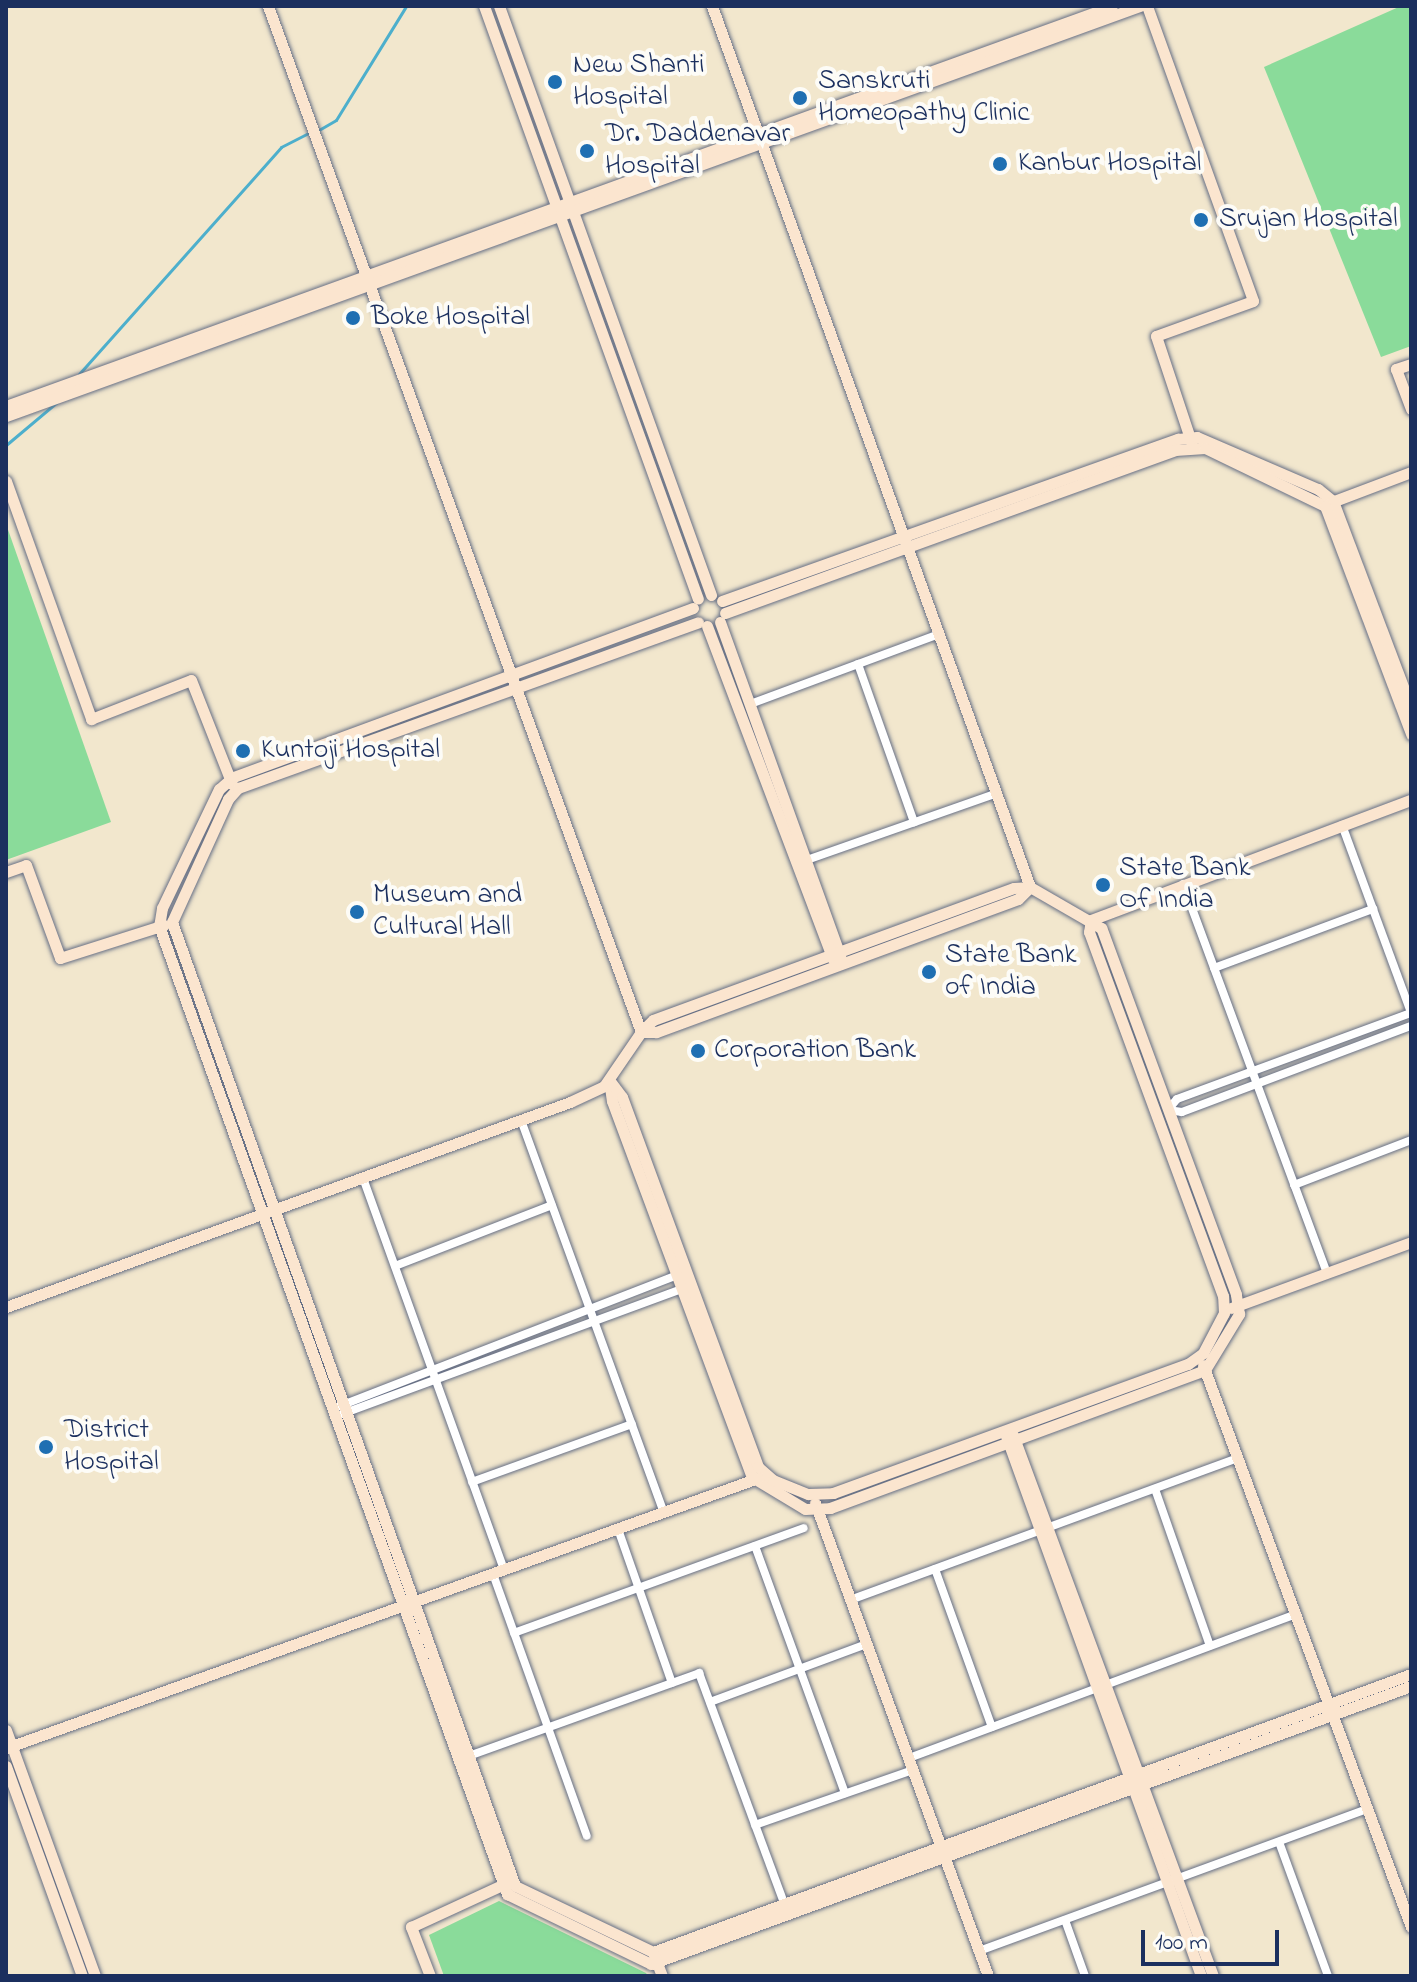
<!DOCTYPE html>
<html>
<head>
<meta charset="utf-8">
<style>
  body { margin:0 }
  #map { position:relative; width:1417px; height:1982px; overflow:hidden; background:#f2e7cd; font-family:"Indie Flower",sans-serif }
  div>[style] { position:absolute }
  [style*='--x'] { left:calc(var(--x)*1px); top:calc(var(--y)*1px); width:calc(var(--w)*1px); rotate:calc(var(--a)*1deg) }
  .green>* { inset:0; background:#8adb9a }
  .stream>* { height:3px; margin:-1.5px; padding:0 1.5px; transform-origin:1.5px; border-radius:1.5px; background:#4dafcc }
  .roads { filter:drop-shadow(0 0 2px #666f85) drop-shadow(0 0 2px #666f85) }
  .street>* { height:8px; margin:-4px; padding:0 4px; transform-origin:4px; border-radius:4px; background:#fff }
  .secondary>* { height:11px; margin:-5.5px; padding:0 5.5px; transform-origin:5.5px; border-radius:5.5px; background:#fbe5cf }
  .dots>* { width:22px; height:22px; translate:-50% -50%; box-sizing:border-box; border:4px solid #fdfcf7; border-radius:50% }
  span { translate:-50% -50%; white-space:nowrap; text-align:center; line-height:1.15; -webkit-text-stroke:8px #fdfcf7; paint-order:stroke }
  .poi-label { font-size:28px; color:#1b2f5e }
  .left { translate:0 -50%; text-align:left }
  .frame { position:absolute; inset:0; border:8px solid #1b2f5e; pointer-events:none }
  .scale { position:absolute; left:1141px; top:1930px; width:138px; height:36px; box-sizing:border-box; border:4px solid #1b2f5e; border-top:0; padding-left:10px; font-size:24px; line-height:28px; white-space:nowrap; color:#1b2f5e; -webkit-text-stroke:6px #fdfcf7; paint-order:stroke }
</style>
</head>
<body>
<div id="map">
  <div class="green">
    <i style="clip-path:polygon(1401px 6px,1411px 6px,1411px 346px,1381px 357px,1264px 67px)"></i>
    <i style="clip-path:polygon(6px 524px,111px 822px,6px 860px)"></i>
    <i style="clip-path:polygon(499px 1901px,646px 1973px,648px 1976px,444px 1976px,429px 1935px)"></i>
  </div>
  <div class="stream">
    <i style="--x:317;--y:131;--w:22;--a:-30"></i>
    <i style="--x:336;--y:120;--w:134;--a:-58.4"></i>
    <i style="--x:79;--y:374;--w:304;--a:-48.3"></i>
    <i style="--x:281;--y:147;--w:33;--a:-27"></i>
    <i style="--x:6;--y:445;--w:67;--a:-40.1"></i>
  </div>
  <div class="roads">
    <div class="street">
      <i style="--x:858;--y:664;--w:168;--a:70.5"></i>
      <i style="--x:750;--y:704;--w:202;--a:-20.3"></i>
      <i style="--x:1342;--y:825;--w:200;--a:69.8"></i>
      <i style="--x:807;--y:860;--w:201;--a:-19.4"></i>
      <i style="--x:1183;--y:884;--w:415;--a:69.7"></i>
      <i style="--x:1214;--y:968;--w:170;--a:-20.4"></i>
      <i style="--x:1168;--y:1110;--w:14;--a:-51"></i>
      <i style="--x:1177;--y:1099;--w:249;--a:-20.2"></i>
      <i style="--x:1168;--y:1110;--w:14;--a:8"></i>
      <i style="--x:1182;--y:1112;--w:245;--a:-20.6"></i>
      <i style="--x:521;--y:1120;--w:418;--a:70"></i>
      <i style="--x:363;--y:1178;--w:417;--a:70.2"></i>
      <i style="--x:1294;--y:1185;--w:125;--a:-21"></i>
      <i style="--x:395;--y:1266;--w:168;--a:-21.2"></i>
      <i style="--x:340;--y:1406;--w:362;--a:-21.2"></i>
      <i style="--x:342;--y:1414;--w:362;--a:-20.2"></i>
      <i style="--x:472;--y:1482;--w:170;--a:-19.9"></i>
      <i style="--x:1155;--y:1489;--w:166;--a:70.7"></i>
      <i style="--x:618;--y:1529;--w:163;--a:70.7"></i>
      <i style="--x:755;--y:1546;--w:263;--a:70"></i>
      <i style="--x:935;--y:1569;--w:168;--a:70.2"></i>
      <i style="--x:493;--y:1574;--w:278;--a:70.3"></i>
      <i style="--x:850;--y:1600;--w:414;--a:-20.1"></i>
      <i style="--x:514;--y:1633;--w:308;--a:-19.9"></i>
      <i style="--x:710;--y:1702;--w:167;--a:-20.3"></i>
      <i style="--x:469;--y:1756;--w:245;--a:-19.8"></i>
      <i style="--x:699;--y:1673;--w:245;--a:69.7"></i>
      <i style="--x:909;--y:1758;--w:414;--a:-20.4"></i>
      <i style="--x:755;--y:1825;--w:167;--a:-19.2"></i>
      <i style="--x:1279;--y:1842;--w:143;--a:69.9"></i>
      <i style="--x:1065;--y:1920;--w:59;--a:70.3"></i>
      <i style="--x:979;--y:1951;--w:414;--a:-20.1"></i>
    </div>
    <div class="secondary">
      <i style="--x:484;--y:6;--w:630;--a:70.16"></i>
      <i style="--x:499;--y:6;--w:626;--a:70.2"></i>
      <i style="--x:1147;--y:6;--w:313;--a:70.2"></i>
      <i style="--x:1253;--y:301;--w:103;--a:160.2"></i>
      <i style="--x:1156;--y:336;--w:114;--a:71.6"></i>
      <i style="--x:1411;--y:364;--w:16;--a:162"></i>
      <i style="--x:1396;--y:369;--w:43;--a:69.4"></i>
      <i style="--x:6;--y:406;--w:1176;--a:-19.88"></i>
      <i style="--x:6;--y:416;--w:1206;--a:-19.88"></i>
      <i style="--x:6;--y:481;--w:253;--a:70.3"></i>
      <i style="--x:91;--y:719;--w:107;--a:-21.3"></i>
      <i style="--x:191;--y:680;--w:112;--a:68.5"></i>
      <i style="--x:1329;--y:503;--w:88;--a:-20.7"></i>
      <i style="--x:722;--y:601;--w:484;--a:-19.6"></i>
      <i style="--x:1178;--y:439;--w:19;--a:-6"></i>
      <i style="--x:1197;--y:437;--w:132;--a:23.3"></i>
      <i style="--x:1318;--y:489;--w:19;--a:39"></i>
      <i style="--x:1333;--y:501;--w:220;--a:69.3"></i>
      <i style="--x:693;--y:608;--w:490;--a:159.8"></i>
      <i style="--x:233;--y:777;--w:18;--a:139"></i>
      <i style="--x:219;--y:789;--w:132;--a:115.6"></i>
      <i style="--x:162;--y:908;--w:18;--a:99"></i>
      <i style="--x:159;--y:926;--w:1029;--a:70.23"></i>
      <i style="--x:507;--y:1894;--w:160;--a:25.9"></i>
      <i style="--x:651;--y:1964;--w:809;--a:-20.09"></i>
      <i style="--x:725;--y:613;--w:479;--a:-19.9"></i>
      <i style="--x:1175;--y:450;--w:30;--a:-4"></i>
      <i style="--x:1205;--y:448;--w:133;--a:25.8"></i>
      <i style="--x:1325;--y:506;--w:244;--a:69.3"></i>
      <i style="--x:720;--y:622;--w:355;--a:70.2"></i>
      <i style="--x:707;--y:626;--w:356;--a:69.3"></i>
      <i style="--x:6;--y:872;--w:21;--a:-19"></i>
      <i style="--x:26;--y:865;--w:99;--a:69.9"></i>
      <i style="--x:60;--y:958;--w:109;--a:-17.6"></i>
      <i style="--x:1030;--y:887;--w:17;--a:135"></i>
      <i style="--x:1018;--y:899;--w:386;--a:159.8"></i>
      <i style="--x:656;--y:1032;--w:15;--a:180"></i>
      <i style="--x:641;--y:1032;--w:17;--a:-45"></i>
      <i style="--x:653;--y:1020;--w:384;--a:-20.1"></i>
      <i style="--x:1014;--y:888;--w:16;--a:-4"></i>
      <i style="--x:1091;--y:920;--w:342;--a:-20.6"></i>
      <i style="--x:609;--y:1080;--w:21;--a:82"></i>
      <i style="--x:612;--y:1101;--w:401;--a:69.6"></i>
      <i style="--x:752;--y:1477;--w:62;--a:31.1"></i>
      <i style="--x:805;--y:1509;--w:25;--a:-2"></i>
      <i style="--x:830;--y:1508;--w:400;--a:-20.2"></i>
      <i style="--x:1205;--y:1370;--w:66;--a:-58.7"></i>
      <i style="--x:1239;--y:1314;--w:20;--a:-99"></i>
      <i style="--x:1236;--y:1294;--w:390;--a:-110.2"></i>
      <i style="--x:1101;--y:928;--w:82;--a:-150"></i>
      <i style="--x:1030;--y:887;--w:937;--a:-109.85"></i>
      <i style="--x:610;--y:1081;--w:20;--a:53"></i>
      <i style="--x:622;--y:1097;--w:394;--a:69.8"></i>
      <i style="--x:758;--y:1467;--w:20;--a:41"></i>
      <i style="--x:773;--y:1480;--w:38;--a:22"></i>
      <i style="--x:808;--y:1494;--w:25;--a:-2"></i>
      <i style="--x:833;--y:1493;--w:378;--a:-20"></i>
      <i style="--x:1188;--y:1364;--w:19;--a:-36"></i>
      <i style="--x:1203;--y:1353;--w:45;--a:-62.3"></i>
      <i style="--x:1224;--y:1313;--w:17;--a:-93"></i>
      <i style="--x:1223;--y:1296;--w:388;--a:-110.2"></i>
      <i style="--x:1089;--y:932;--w:12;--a:-81"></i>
      <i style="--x:6;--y:1307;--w:600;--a:-19.97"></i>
      <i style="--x:570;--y:1102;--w:38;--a:-25"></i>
      <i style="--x:604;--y:1086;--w:65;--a:-55.6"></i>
      <i style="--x:641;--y:1032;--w:1092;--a:-109.98"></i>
      <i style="--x:1231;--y:1308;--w:192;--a:-20.1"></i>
      <i style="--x:1203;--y:1365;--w:599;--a:69.69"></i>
      <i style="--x:1013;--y:1435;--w:577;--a:69.71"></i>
      <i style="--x:1006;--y:1436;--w:574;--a:70.14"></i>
      <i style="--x:815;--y:1503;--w:504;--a:69.91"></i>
      <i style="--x:6;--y:1730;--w:262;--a:70.1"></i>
      <i style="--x:6;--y:1748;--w:799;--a:-19.75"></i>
      <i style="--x:6;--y:1766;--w:223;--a:70.1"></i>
      <i style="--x:653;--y:1952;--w:807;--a:-20.14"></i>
      <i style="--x:430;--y:1976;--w:53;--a:-111.2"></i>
      <i style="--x:411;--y:1927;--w:108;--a:-24.7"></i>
      <i style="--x:662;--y:1976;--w:26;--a:-111"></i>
      <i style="--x:653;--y:1952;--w:153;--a:-154.4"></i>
      <i style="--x:515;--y:1886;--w:1023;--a:-109.59"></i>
      <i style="--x:172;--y:922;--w:135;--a:-65.5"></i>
      <i style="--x:228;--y:799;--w:15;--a:-48"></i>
      <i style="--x:238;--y:788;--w:489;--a:-19.8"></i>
    </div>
  </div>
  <div class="dots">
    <i style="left:555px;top:82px;background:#1f6fb2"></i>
    <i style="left:800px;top:98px;background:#1f6fb2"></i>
    <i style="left:587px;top:151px;background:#1f6fb2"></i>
    <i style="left:1000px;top:164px;background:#1f6fb2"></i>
    <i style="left:1201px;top:220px;background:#1f6fb2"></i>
    <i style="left:353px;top:318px;background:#1f6fb2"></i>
    <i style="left:243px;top:751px;background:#1f6fb2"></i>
    <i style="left:1103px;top:885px;background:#1f6fb2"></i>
    <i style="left:357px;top:912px;background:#1f6fb2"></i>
    <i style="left:929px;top:972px;background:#1f6fb2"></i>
    <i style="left:698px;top:1051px;background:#1f6fb2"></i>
    <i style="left:46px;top:1447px;background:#1f6fb2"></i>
  </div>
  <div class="poi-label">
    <span class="left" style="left:573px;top:82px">New Shanti<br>Hospital</span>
    <span class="left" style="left:818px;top:98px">Sanskruti<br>Homeopathy Clinic</span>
    <span class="left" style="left:605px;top:151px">Dr. Daddenavar<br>Hospital</span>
    <span class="left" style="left:1018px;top:164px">Kanbur Hospital</span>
    <span class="left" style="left:1219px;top:220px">Srujan Hospital</span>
    <span class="left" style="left:371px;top:318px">Boke Hospital</span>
    <span class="left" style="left:261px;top:751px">Kuntoji Hospital</span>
    <span class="left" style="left:1119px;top:885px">State Bank<br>Of India</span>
    <span class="left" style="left:373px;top:912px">Museum and<br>Cultural Hall</span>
    <span class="left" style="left:945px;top:972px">State Bank<br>of India</span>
    <span class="left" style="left:714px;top:1051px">Corporation Bank</span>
    <span class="left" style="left:64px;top:1447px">District<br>Hospital</span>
  </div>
  <div class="frame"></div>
  <div class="scale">100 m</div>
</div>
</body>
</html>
